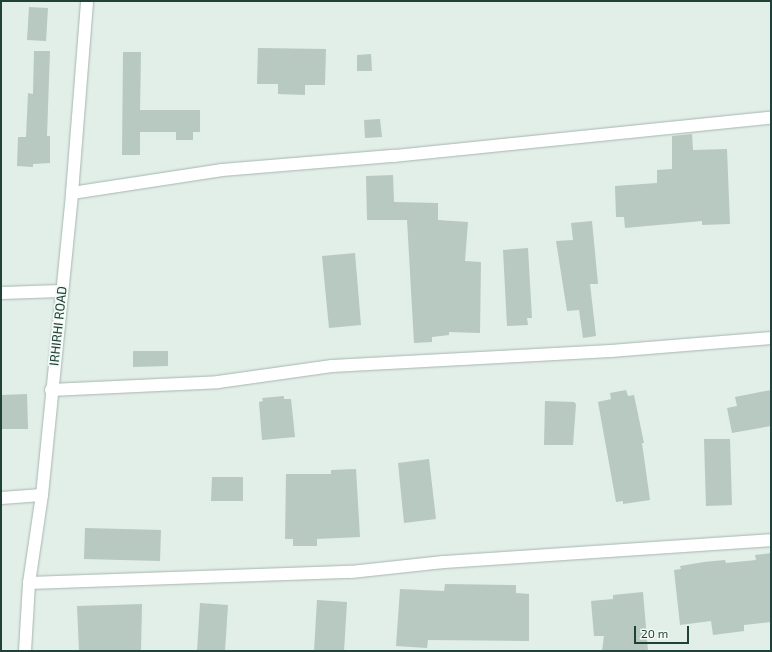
<!DOCTYPE html>
<html>
<head>
<meta charset="utf-8">
<style>
  body { margin:0 }
  #map { position:relative; width:772px; height:652px; overflow:hidden; background:#e2eee8; font-family:"Exo 2",sans-serif }
  div>[style] { position:absolute }
  [style*='--x'] { left:calc(var(--x)*1px); top:calc(var(--y)*1px); width:calc(var(--w)*1px); rotate:calc(var(--a)*1deg) }
  .building>* { inset:0; background:#b7c9c1 }
  .roads { filter:drop-shadow(0 0 1px #a4b7b0) drop-shadow(0 0 1px #a4b7b0) }
  .minor>* { height:12px; margin:-6px; padding:0 6px; transform-origin:6px; border-radius:6px; background:#fff }
  .tertiary>* { height:12px; margin:-6px; padding:0 6px; transform-origin:6px; border-radius:6px; background:#fff }
  span { translate:-50% -50%; white-space:nowrap; text-align:center; line-height:1.15; -webkit-text-stroke:3.5px #f3faf6; paint-order:stroke }
  .street-label { font-size:13px; color:#204138 }
  .frame { position:absolute; inset:0; border:2px solid #204138; pointer-events:none }
  .scale { position:absolute; left:634px; top:626px; width:55px; height:18px; box-sizing:border-box; border:2px solid #204138; border-top:0; padding-left:5px; font-size:12px; line-height:14px; white-space:nowrap; color:#204138; -webkit-text-stroke:3px #f3faf6; paint-order:stroke }
</style>
</head>
<body>
<div id="map">
  <div class="building">
    <i style="clip-path:polygon(29px 7px,48px 8px,46px 41px,27px 40px)"></i>
    <i style="clip-path:polygon(258px 48px,326px 49px,325px 85px,305px 85px,305px 95px,278px 94px,278px 84px,257px 84px)"></i>
    <i style="clip-path:polygon(34px 51px,50px 51px,47px 136px,50px 136px,50px 163px,33px 164px,33px 167px,17px 166px,18px 137px,26px 137px,28px 93px,33px 94px)"></i>
    <i style="clip-path:polygon(123px 52px,141px 52px,140px 110px,200px 110px,200px 132px,193px 132px,193px 140px,176px 140px,176px 132px,140px 132px,140px 155px,122px 155px)"></i>
    <i style="clip-path:polygon(371px 54px,372px 71px,357px 71px,357px 55px)"></i>
    <i style="clip-path:polygon(380px 119px,382px 137px,365px 138px,364px 120px)"></i>
    <i style="clip-path:polygon(692px 134px,693px 150px,727px 149px,730px 224px,702px 225px,702px 221px,625px 228px,624px 217px,616px 217px,615px 186px,657px 183px,657px 170px,672px 169px,672px 136px)"></i>
    <i style="clip-path:polygon(393px 175px,394px 202px,438px 203px,438px 220px,468px 222px,465px 261px,481px 262px,480px 333px,449px 332px,449px 335px,432px 337px,432px 342px,414px 343px,407px 220px,367px 220px,366px 176px)"></i>
    <i style="clip-path:polygon(592px 221px,598px 284px,590px 284px,596px 336px,583px 338px,579px 310px,567px 311px,556px 241px,573px 240px,571px 223px)"></i>
    <i style="clip-path:polygon(528px 248px,532px 318px,527px 318px,528px 325px,507px 326px,503px 250px)"></i>
    <i style="clip-path:polygon(355px 253px,361px 325px,329px 328px,322px 256px)"></i>
    <i style="clip-path:polygon(133px 351px,168px 351px,168px 366px,133px 367px)"></i>
    <i style="clip-path:polygon(626px 390px,628px 396px,634px 395px,644px 443px,642px 443px,650px 500px,623px 504px,623px 501px,616px 502px,598px 402px,611px 399px,610px 393px)"></i>
    <i style="clip-path:polygon(771px 390px,771px 426px,732px 433px,727px 408px,737px 406px,735px 397px)"></i>
    <i style="clip-path:polygon(27px 394px,28px 429px,1px 429px,1px 395px)"></i>
    <i style="clip-path:polygon(284px 396px,284px 399px,291px 399px,295px 437px,262px 440px,259px 402px,263px 401px,262px 398px)"></i>
    <i style="clip-path:polygon(545px 401px,574px 402px,576px 404px,573px 445px,544px 445px)"></i>
    <i style="clip-path:polygon(704px 439px,730px 439px,732px 505px,706px 506px)"></i>
    <i style="clip-path:polygon(429px 459px,436px 519px,404px 523px,398px 463px)"></i>
    <i style="clip-path:polygon(356px 469px,360px 537px,317px 539px,317px 546px,293px 546px,293px 539px,285px 539px,286px 474px,331px 474px,331px 470px)"></i>
    <i style="clip-path:polygon(212px 477px,243px 477px,243px 501px,211px 501px)"></i>
    <i style="clip-path:polygon(85px 528px,161px 530px,160px 561px,84px 559px)"></i>
    <i style="clip-path:polygon(771px 553px,771px 622px,744px 625px,744px 631px,713px 635px,711px 621px,680px 625px,674px 570px,681px 569px,680px 566px,704px 562px,725px 560px,726px 563px,756px 560px,755px 555px)"></i>
    <i style="clip-path:polygon(445px 584px,516px 585px,516px 593px,529px 594px,529px 641px,428px 640px,427px 648px,396px 646px,400px 589px,444px 591px)"></i>
    <i style="clip-path:polygon(643px 592px,648px 651px,602px 651px,604px 636px,594px 636px,591px 601px,613px 599px,613px 595px)"></i>
    <i style="clip-path:polygon(317px 600px,347px 602px,344px 651px,314px 651px)"></i>
    <i style="clip-path:polygon(200px 603px,228px 605px,225px 651px,197px 651px)"></i>
    <i style="clip-path:polygon(142px 604px,141px 651px,79px 651px,77px 606px)"></i>
  </div>
  <div class="roads">
    <div class="minor">
      <i style="--x:72;--y:193;--w:152;--a:-8.7"></i>
      <i style="--x:222;--y:170;--w:173;--a:-4.7"></i>
      <i style="--x:394;--y:156;--w:379;--a:-5.8"></i>
      <i style="--x:1;--y:293;--w:61;--a:-1.9"></i>
      <i style="--x:51;--y:390;--w:167;--a:-2.7"></i>
      <i style="--x:218;--y:382;--w:115;--a:-8"></i>
      <i style="--x:332;--y:366;--w:279;--a:-3.1"></i>
      <i style="--x:611;--y:351;--w:161;--a:-4.6"></i>
      <i style="--x:1;--y:498;--w:41;--a:-4.2"></i>
      <i style="--x:29;--y:583;--w:322;--a:-2"></i>
      <i style="--x:351;--y:572;--w:93;--a:-6.2"></i>
      <i style="--x:443;--y:562;--w:329;--a:-3.8"></i>
    </div>
    <div class="tertiary">
      <i style="--x:25;--y:651;--w:68;--a:-86.6"></i>
      <i style="--x:29;--y:583;--w:89;--a:-81.6"></i>
      <i style="--x:42;--y:495;--w:303;--a:-84.3"></i>
      <i style="--x:72;--y:193;--w:193;--a:-85.5"></i>
    </div>
  </div>
  <div class="street-label">
    <span style="left:58px;top:326px;rotate:-84deg">IRHIRHI ROAD</span>
  </div>
  <div class="frame"></div>
  <div class="scale">20 m</div>
</div>
</body>
</html>
